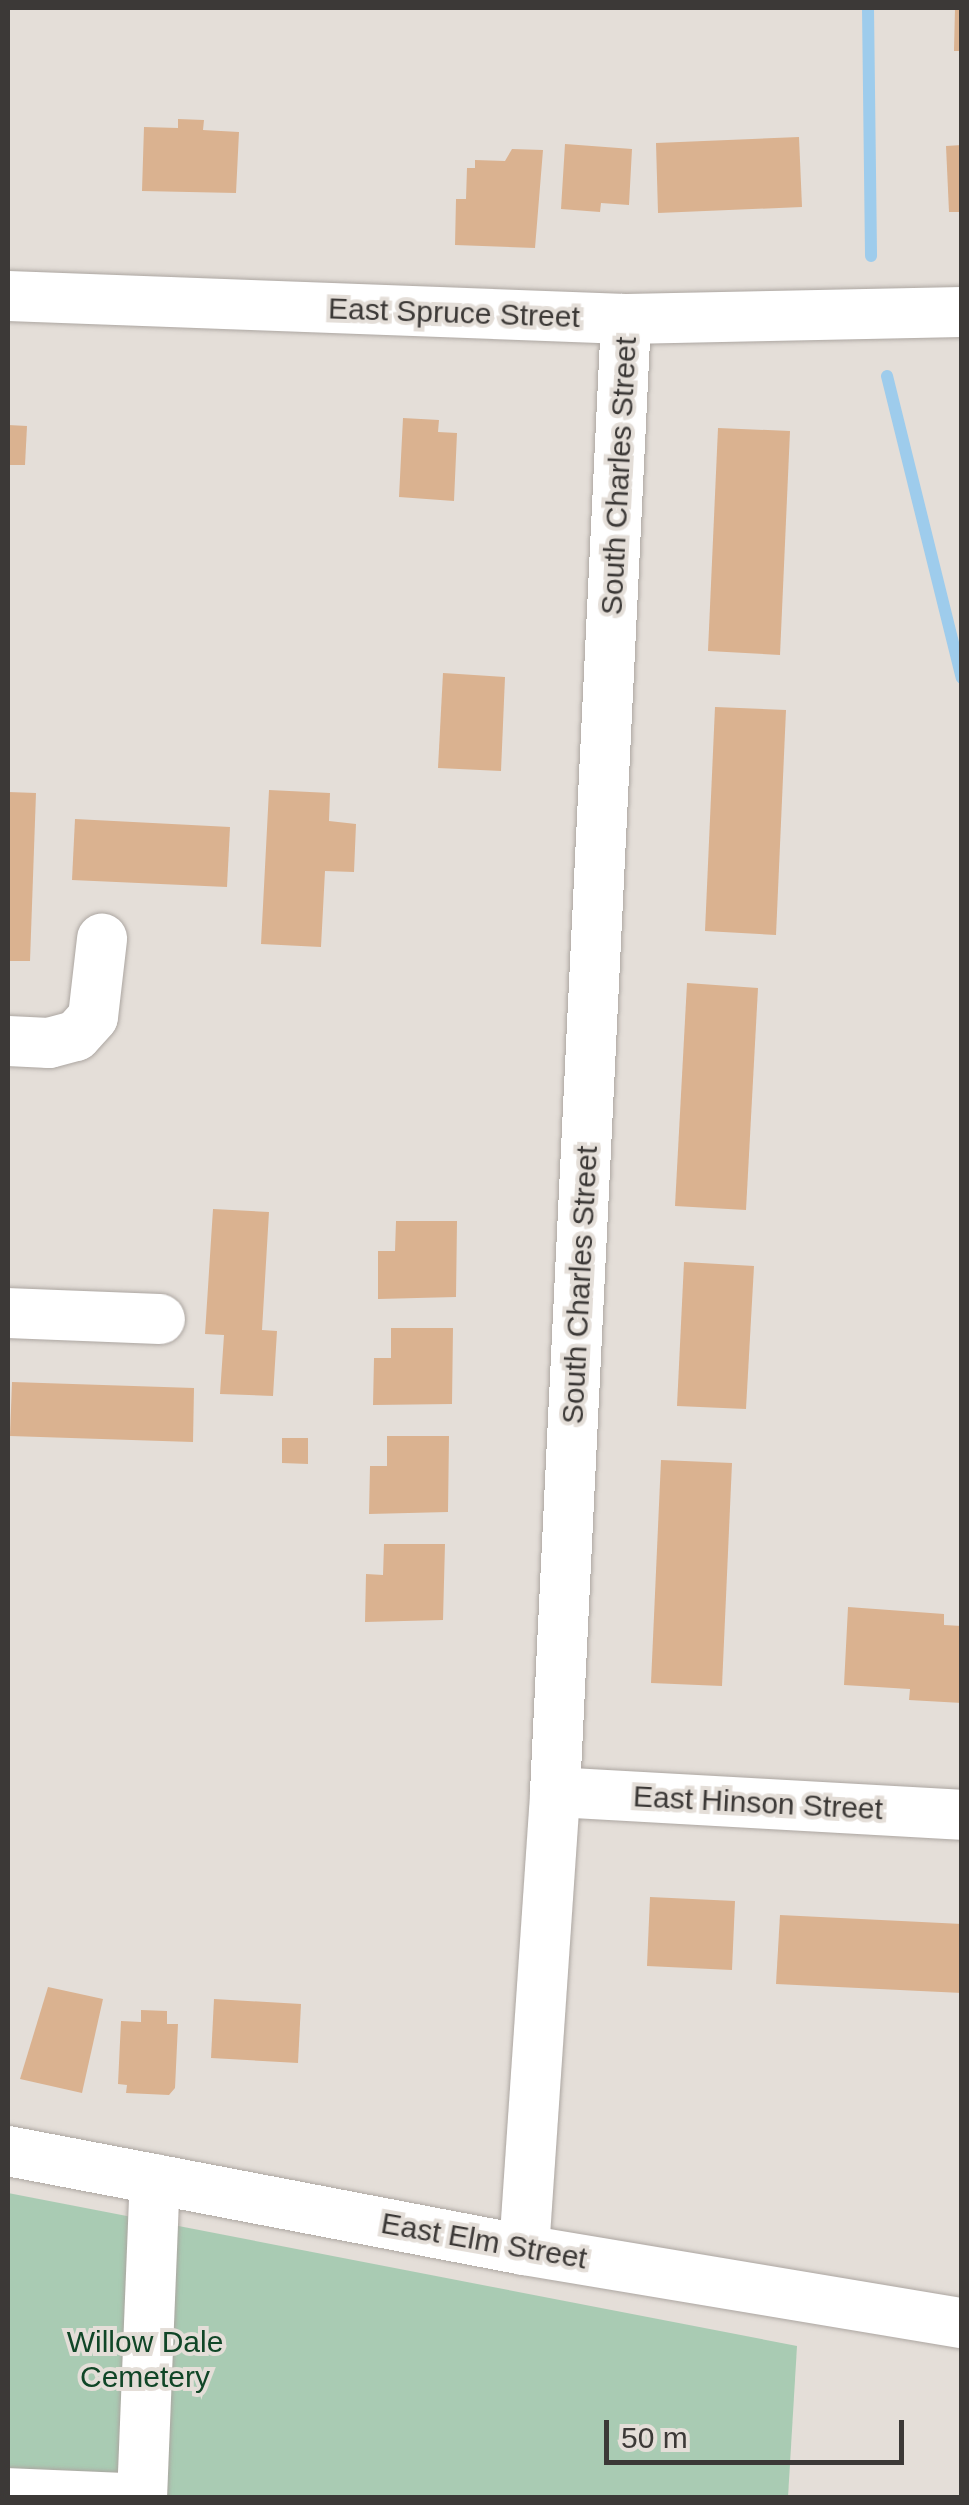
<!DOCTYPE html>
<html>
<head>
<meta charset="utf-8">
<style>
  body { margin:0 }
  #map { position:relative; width:969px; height:2505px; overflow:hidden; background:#e4ded8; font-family:Helvetica,sans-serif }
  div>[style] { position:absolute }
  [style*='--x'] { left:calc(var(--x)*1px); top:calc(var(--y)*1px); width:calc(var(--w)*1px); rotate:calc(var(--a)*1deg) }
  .green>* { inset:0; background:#a9cbb3 }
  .stream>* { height:12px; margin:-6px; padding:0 6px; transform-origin:6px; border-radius:6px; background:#9eccec }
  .building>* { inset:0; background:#dab290 }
  .roads { filter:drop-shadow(0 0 2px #aca6a1) drop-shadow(0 0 2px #aca6a1) }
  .minor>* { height:50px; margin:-25px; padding:0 25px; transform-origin:25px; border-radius:25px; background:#fff }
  span { translate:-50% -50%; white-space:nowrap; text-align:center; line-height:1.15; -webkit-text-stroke:8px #e4ded8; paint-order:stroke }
  .street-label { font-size:30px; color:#3c3937 }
  .park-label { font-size:30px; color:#104627 }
  .frame { position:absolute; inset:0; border:10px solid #3c3937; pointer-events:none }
  .scale { position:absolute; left:604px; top:2420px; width:300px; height:45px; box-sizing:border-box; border:5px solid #3c3937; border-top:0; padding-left:12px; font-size:30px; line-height:35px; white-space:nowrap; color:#3c3937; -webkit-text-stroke:8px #e4ded8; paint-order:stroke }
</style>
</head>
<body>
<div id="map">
  <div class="green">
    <i style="clip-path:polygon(8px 2193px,797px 2346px,788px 2497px,8px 2497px)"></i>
  </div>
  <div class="stream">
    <i style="--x:868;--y:8;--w:248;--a:89.3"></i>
    <i style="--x:887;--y:376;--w:311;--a:76.1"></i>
  </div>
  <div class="building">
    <i style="clip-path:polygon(955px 8px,962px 8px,962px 51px,954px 51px)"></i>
    <i style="clip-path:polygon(178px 119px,204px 120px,203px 130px,239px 132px,236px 193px,142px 191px,144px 127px,178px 128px)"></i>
    <i style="clip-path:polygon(799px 137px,802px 207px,658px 213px,656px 143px)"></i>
    <i style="clip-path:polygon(565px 144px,632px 149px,629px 205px,601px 203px,600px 212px,561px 209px)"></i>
    <i style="clip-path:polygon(962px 145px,962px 212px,949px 212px,946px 146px)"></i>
    <i style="clip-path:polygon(512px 149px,543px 150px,535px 248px,455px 245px,456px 199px,466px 199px,467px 168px,475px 168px,475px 160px,505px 161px)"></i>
    <i style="clip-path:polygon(403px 418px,439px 420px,438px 432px,457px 433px,454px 501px,399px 497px)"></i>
    <i style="clip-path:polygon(8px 425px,27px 426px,25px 465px,8px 465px)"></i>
    <i style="clip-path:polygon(718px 428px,790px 431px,780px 655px,708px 651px)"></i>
    <i style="clip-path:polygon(443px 673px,505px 677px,501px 771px,438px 768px)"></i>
    <i style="clip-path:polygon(715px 707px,786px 710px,776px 935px,705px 931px)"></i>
    <i style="clip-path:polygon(269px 790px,330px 793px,329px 821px,356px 824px,354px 872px,325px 871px,321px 947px,261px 944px)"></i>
    <i style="clip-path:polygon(8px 792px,36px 793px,30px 961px,8px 961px)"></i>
    <i style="clip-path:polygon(75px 819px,230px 827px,227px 887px,72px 880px)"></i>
    <i style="clip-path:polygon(687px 983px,758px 988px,746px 1210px,675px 1206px)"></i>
    <i style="clip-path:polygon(213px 1209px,269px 1212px,262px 1330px,277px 1331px,273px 1396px,220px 1394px,224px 1335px,205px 1334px)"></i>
    <i style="clip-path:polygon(396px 1221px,457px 1221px,456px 1297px,378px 1299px,378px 1251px,395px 1251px)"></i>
    <i style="clip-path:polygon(684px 1262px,754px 1266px,746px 1409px,677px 1406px)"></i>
    <i style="clip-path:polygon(391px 1328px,453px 1328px,452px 1404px,373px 1405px,374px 1358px,391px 1358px)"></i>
    <i style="clip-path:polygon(12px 1382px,194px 1388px,193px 1442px,10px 1436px)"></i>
    <i style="clip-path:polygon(387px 1436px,449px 1436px,448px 1512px,369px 1514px,370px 1466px,387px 1466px)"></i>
    <i style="clip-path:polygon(282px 1438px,308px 1438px,308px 1464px,282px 1463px)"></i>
    <i style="clip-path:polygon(661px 1460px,732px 1463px,722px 1686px,651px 1683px)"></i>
    <i style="clip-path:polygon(384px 1544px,445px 1544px,443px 1620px,365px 1622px,366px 1574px,383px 1575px)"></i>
    <i style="clip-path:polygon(848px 1607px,944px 1614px,944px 1625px,962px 1626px,962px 1703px,909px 1700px,910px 1689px,844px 1685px)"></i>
    <i style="clip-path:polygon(650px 1897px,735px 1901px,732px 1970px,647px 1966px)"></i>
    <i style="clip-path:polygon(780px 1915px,962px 1924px,962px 1993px,776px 1984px)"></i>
    <i style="clip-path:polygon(48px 1987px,103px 1999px,82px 2093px,20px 2079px)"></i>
    <i style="clip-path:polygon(214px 1999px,301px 2004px,298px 2063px,211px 2058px)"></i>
    <i style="clip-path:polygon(141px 2010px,167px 2011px,167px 2024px,178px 2024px,175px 2088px,169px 2095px,126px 2093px,127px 2085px,118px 2084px,121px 2021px,141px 2022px)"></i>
  </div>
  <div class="roads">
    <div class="minor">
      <i style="--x:8;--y:296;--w:618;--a:2.13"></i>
      <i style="--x:626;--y:319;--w:336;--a:-1.2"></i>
      <i style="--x:8;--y:1041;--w:41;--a:2.8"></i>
      <i style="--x:49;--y:1043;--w:28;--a:-15"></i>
      <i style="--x:76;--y:1036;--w:25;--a:-48"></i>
      <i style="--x:93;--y:1017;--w:79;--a:-83.4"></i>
      <i style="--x:8;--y:1313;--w:152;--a:2.3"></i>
      <i style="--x:555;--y:1792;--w:408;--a:3.2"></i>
      <i style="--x:8;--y:2151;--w:525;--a:10.86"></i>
      <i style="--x:524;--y:2250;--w:444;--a:9.5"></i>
      <i style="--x:524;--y:2250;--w:459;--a:-86.1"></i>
      <i style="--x:555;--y:1792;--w:1475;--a:-87.24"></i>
      <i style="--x:8;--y:2493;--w:121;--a:2.4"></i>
      <i style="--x:142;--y:2498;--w:319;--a:-87.7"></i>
    </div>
  </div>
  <div class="street-label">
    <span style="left:454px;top:313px;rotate:2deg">East Spruce Street</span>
    <span style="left:619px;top:476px;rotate:-87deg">South Charles Street</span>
    <span style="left:580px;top:1285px;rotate:-87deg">South Charles Street</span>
    <span style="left:758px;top:1803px;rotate:3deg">East Hinson Street</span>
    <span style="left:484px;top:2241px;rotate:10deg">East Elm Street</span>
  </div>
  <div class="park-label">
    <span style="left:145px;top:2359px">Willow Dale<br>Cemetery</span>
  </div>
  <div class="frame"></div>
  <div class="scale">50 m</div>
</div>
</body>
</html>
